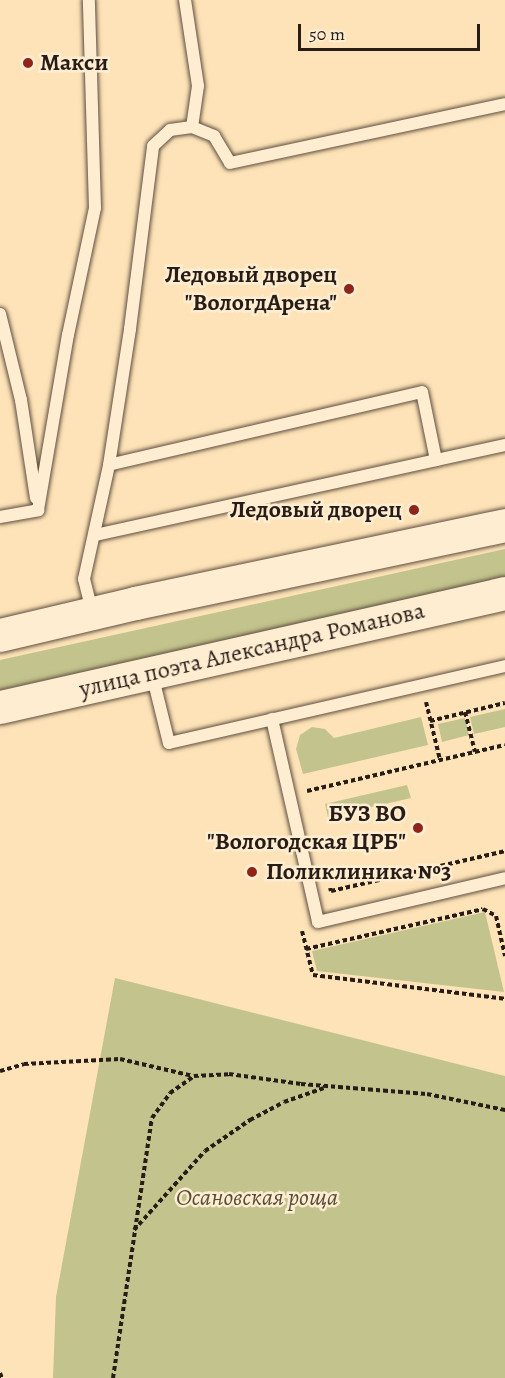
<!DOCTYPE html>
<html>
<head>
<meta charset="utf-8">
<style>
  body { margin:0 }
  #map { position:relative; width:505px; height:1378px; overflow:hidden; background:#fee3b8; font-family:Alegreya,serif }
  div>[style] { position:absolute }
  [style*='--x'] { left:calc(var(--x)*1px); top:calc(var(--y)*1px); width:calc(var(--w)*1px); rotate:calc(var(--a)*1deg) }
  .green>* { inset:0; background:#c3c38d }
  .path>* { height:4px; margin-top:-2px; transform-origin:0; background:repeating-linear-gradient(90deg,#281c17 0 4.5px,transparent 0 7.5px) }
  .roads { filter:drop-shadow(0 0 2px #5e4e3f) drop-shadow(0 0 2px #5e4e3f) }
  .service>* { height:12px; margin:-6px; padding:0 6px; transform-origin:6px; border-radius:6px; background:#feedd1 }
  .secondary>* { height:33px; margin:-16.5px; padding:0 16.5px; transform-origin:16.5px; border-radius:16.5px; background:#feedd1 }
  .dots>* { width:16px; height:16px; translate:-50% -50%; box-sizing:border-box; border:3px solid #feedd1; border-radius:50% }
  span { translate:-50% -50%; white-space:nowrap; text-align:center; line-height:1.15; -webkit-text-stroke:5px #feedd1; paint-order:stroke }
  .poi-label { font-size:24px; color:#281c17; font-weight:700 }
  .left { translate:0 -50%; text-align:left }
  .right { translate:-100% -50%; text-align:right }
  .street-label { font-size:24px; color:#281c17 }
  .park-label { font-size:24px; color:#564e3a; font-style:italic }
  .scale { position:absolute; left:298px; top:24px; width:182px; height:27px; box-sizing:border-box; border:3px solid #281c17; border-top:0; padding-left:8px; font-size:18px; line-height:21px; white-space:nowrap; color:#281c17; -webkit-text-stroke:4px #feedd1; paint-order:stroke }
</style>
</head>
<body>
<div id="map">
  <div class="green">
    <i style="clip-path:polygon(505px 549px,505px 579px,0 690px,0 660px)"></i>
    <i style="clip-path:polygon(505px 709px,505px 727px,474px 734px,470px 717px)"></i>
    <i style="clip-path:polygon(421px 717px,428px 745px,303px 774px,296px 749px,300px 735px,312px 727px,325px 729px,334px 738px)"></i>
    <i style="clip-path:polygon(465px 718px,469px 735px,442px 742px,438px 724px)"></i>
    <i style="clip-path:polygon(407px 785px,411px 798px,328px 817px,325px 804px)"></i>
    <i style="clip-path:polygon(485px 912px,504px 992px,317px 971px,312px 951px)"></i>
    <i style="clip-path:polygon(115px 978px,505px 1076px,505px 1378px,53px 1378px,56px 1297px)"></i>
  </div>
  <div class="path">
    <i style="--x:426;--y:702;--w:60;--a:76.4"></i>
    <i style="--x:465;--y:712;--w:41;--a:76"></i>
    <i style="--x:430;--y:721;--w:77;--a:-13.5"></i>
    <i style="--x:307;--y:791;--w:203;--a:-13.1"></i>
    <i style="--x:330;--y:888;--w:3;--a:72"></i>
    <i style="--x:331;--y:891;--w:179;--a:-12.9"></i>
    <i style="--x:302;--y:931;--w:45;--a:76"></i>
    <i style="--x:313;--y:975;--w:193;--a:7.1"></i>
    <i style="--x:306;--y:949;--w:181;--a:-12.7"></i>
    <i style="--x:483;--y:909;--w:15;--a:28"></i>
    <i style="--x:496;--y:916;--w:41;--a:77.3"></i>
    <i style="--x:0;--y:1071;--w:25;--a:-16"></i>
    <i style="--x:24;--y:1064;--w:96;--a:-3"></i>
    <i style="--x:120;--y:1059;--w:75;--a:13.1"></i>
    <i style="--x:134;--y:1230;--w:106;--a:-48.1"></i>
    <i style="--x:205;--y:1151;--w:55;--a:-34.6"></i>
    <i style="--x:250;--y:1120;--w:38;--a:-28"></i>
    <i style="--x:284;--y:1102;--w:42;--a:-19.3"></i>
    <i style="--x:0;--y:1373;--w:5;--a:68"></i>
    <i style="--x:113;--y:1378;--w:263;--a:-81.5"></i>
    <i style="--x:152;--y:1118;--w:31;--a:-54"></i>
    <i style="--x:170;--y:1093;--w:29;--a:-35"></i>
    <i style="--x:194;--y:1076;--w:35;--a:-3"></i>
    <i style="--x:229;--y:1074;--w:73;--a:7.9"></i>
    <i style="--x:301;--y:1084;--w:126;--a:4.5"></i>
    <i style="--x:427;--y:1094;--w:80;--a:11.6"></i>
  </div>
  <div class="roads">
    <div class="service">
      <i style="--x:185;--y:0;--w:87;--a:81.4"></i>
      <i style="--x:198;--y:86;--w:41;--a:98.3"></i>
      <i style="--x:0;--y:314;--w:89;--a:76.3"></i>
      <i style="--x:21;--y:400;--w:99;--a:81.3"></i>
      <i style="--x:436;--y:460;--w:71;--a:-12.3"></i>
      <i style="--x:0;--y:517;--w:39;--a:-10"></i>
      <i style="--x:38;--y:510;--w:178;--a:-80.3"></i>
      <i style="--x:68;--y:335;--w:130;--a:-78"></i>
      <i style="--x:95;--y:208;--w:208;--a:-91.7"></i>
      <i style="--x:95;--y:535;--w:349;--a:-12.4"></i>
      <i style="--x:436;--y:460;--w:69;--a:-101.6"></i>
      <i style="--x:422;--y:392;--w:321;--a:166.9"></i>
      <i style="--x:92;--y:611;--w:33;--a:-104"></i>
      <i style="--x:84;--y:579;--w:117;--a:-77.6"></i>
      <i style="--x:109;--y:465;--w:138;--a:-81.2"></i>
      <i style="--x:130;--y:329;--w:184;--a:-82.8"></i>
      <i style="--x:153;--y:146;--w:23;--a:-43"></i>
      <i style="--x:170;--y:130;--w:22;--a:-8"></i>
      <i style="--x:192;--y:127;--w:24;--a:22"></i>
      <i style="--x:214;--y:136;--w:31;--a:59"></i>
      <i style="--x:230;--y:163;--w:281;--a:-12.1"></i>
      <i style="--x:152;--y:674;--w:71;--a:76.2"></i>
      <i style="--x:169;--y:743;--w:345;--a:-12.9"></i>
      <i style="--x:272;--y:719;--w:208;--a:77.2"></i>
      <i style="--x:318;--y:922;--w:192;--a:-13.2"></i>
    </div>
    <div class="secondary">
      <i style="--x:0;--y:635;--w:139;--a:-13.3"></i>
      <i style="--x:135;--y:603;--w:378;--a:-11.9"></i>
      <i style="--x:0;--y:707;--w:518;--a:-12.72"></i>
    </div>
  </div>
  <div class="dots">
    <i style="left:28px;top:63px;background:#8f2418"></i>
    <i style="left:349px;top:289px;background:#8f2418"></i>
    <i style="left:414px;top:510px;background:#8f2418"></i>
    <i style="left:418px;top:828px;background:#8f2418"></i>
    <i style="left:252px;top:872px;background:#8f2418"></i>
  </div>
  <div class="poi-label">
    <span class="left" style="left:40px;top:63px">Макси</span>
    <span class="right" style="left:337px;top:289px">Ледовый дворец<br>"ВологдАрена"</span>
    <span class="right" style="left:402px;top:510px">Ледовый дворец</span>
    <span class="right" style="left:406px;top:828px">БУЗ ВО<br>"Вологодская ЦРБ"</span>
    <span class="left" style="left:266px;top:872px">Поликлиника №3</span>
  </div>
  <div class="street-label">
    <span style="left:252px;top:650px;rotate:-13deg">улица поэта Александра Романова</span>
  </div>
  <div class="park-label">
    <span style="left:257px;top:1198px">Осановская роща</span>
  </div>
  <div class="scale">50 m</div>
</div>
</body>
</html>
